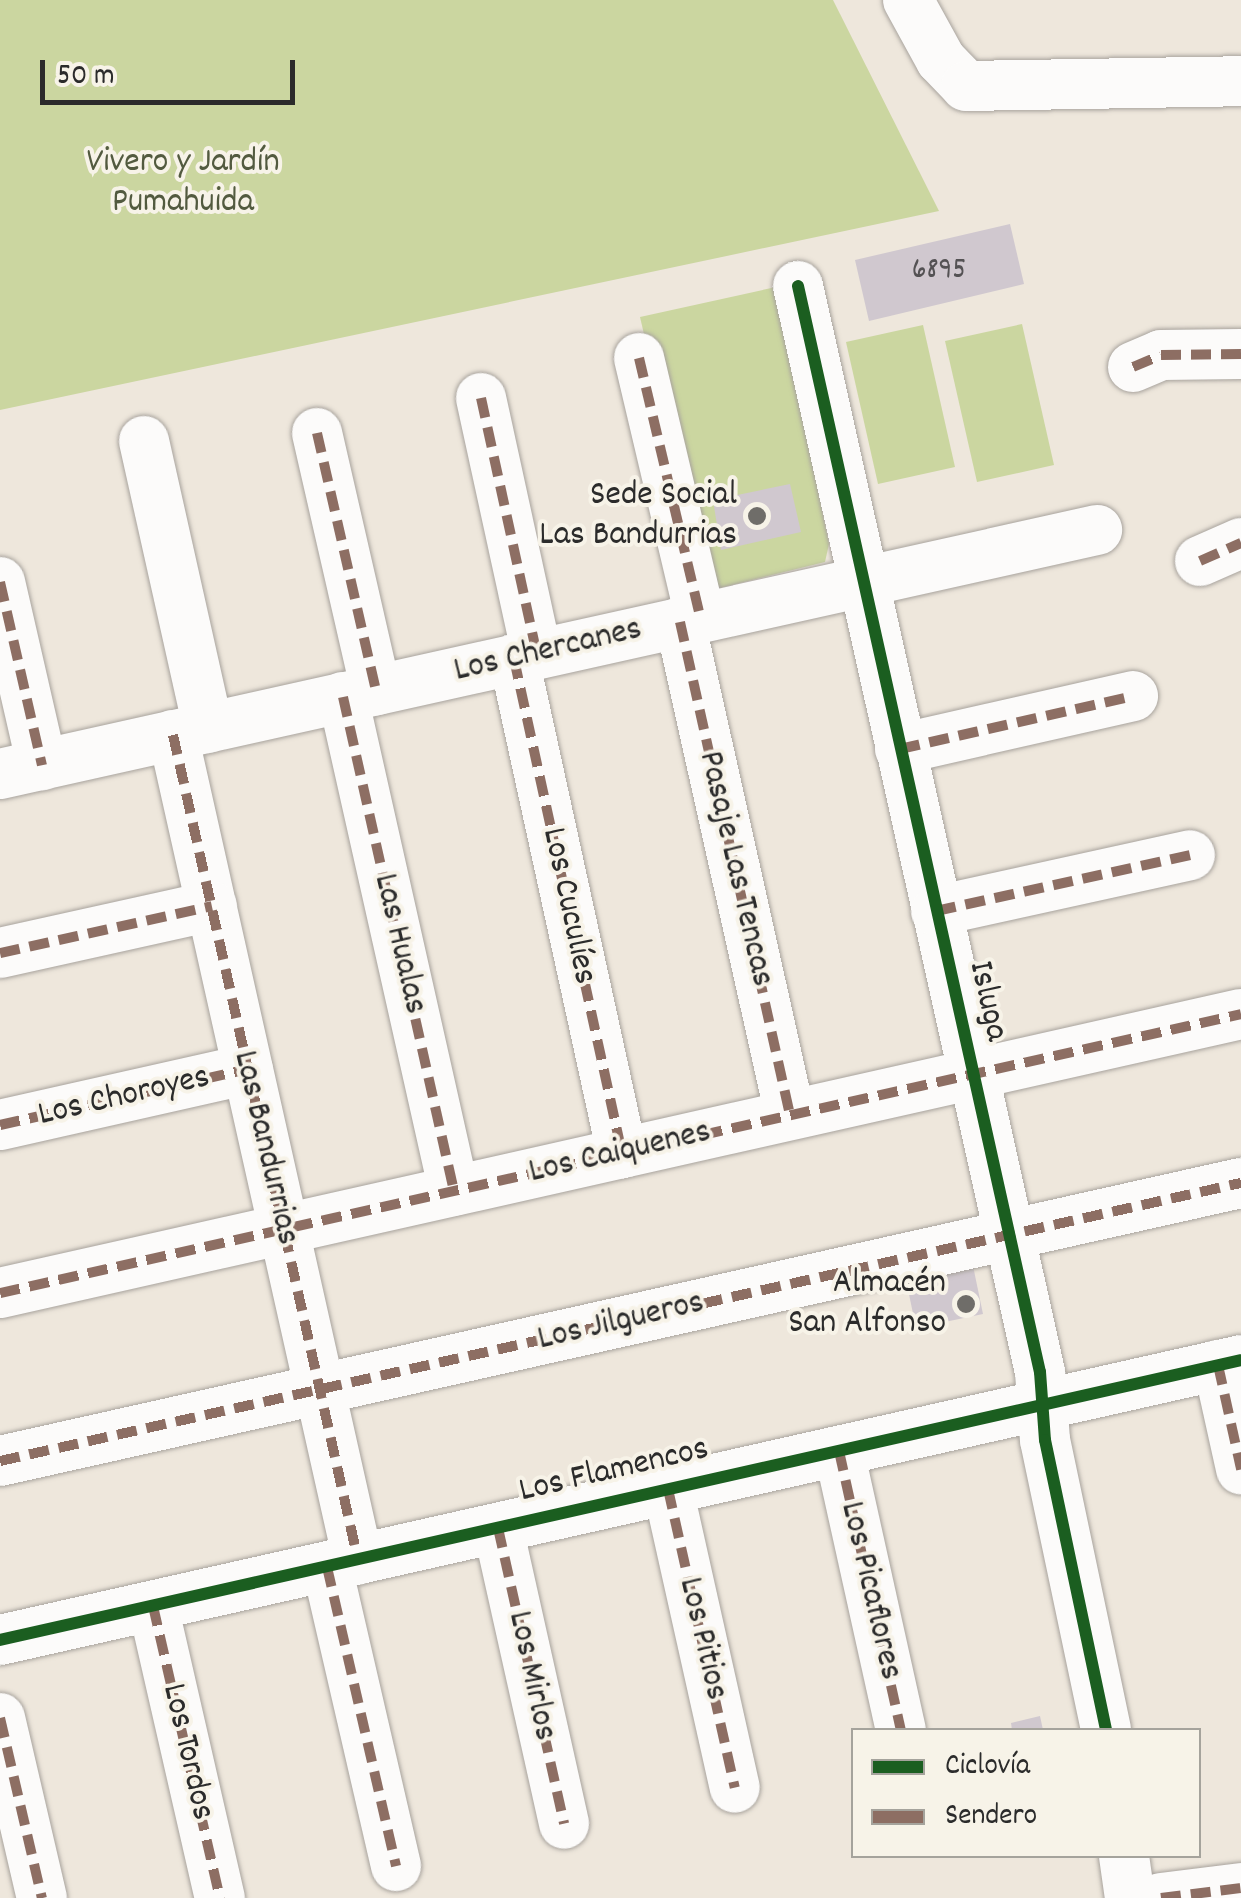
<!DOCTYPE html>
<html>
<head>
<meta charset="utf-8">
<style>
  body { margin:0 }
  #map { position:relative; width:1241px; height:1898px; overflow:hidden; background:#eee7dc; font-family:Dekko,sans-serif }
  div>[style] { position:absolute }
  [style*='--x'] { left:calc(var(--x)*1px); top:calc(var(--y)*1px); width:calc(var(--w)*1px); rotate:calc(var(--a)*1deg) }
  .green>* { inset:0; background:#cbd6a0 }
  .building>* { inset:0; background:#d0c8cf }
  .roads { filter:drop-shadow(0 0 2px #a8a39d) drop-shadow(0 0 2px #a8a39d) }
  .minor>* { height:50px; margin:-25px; padding:0 25px; transform-origin:25px; border-radius:25px; background:#fcfbfa }
  .quiet>* { height:10px; margin-top:-5px; transform-origin:0; background:repeating-linear-gradient(90deg,#8d6e63 0 20px,transparent 0 30px) }
  .cycleway>* { height:12px; margin:-6px; padding:0 6px; transform-origin:6px; border-radius:6px; background:#1b5e20 }
  .dots>* { width:28px; height:28px; translate:-50% -50%; box-sizing:border-box; border:5px solid #f7f3e8; border-radius:50% }
  span { translate:-50% -50%; white-space:nowrap; text-align:center; line-height:1.15; -webkit-text-stroke:8px #f7f3e8; paint-order:stroke }
  .number-label { font-size:30px; color:#545254 }
  .number-label span { -webkit-text-stroke-width:0 }
  .park-label { font-size:35px; color:#525a3f }
  .poi-label { font-size:35px; color:#2b2b2b }
  .right { translate:-100% -50%; text-align:right }
  .street-label { font-size:35px; color:#2b2b2b }
  .legend { position:absolute; left:851px; top:1728px; width:350px; height:130px; box-sizing:border-box; background:#f7f3e8; border:2px solid #a5a39c; margin:0; padding:12px 18px; list-style:none; font-size:30px; color:#2b2b2b }
  .legend li { display:flex; align-items:center; gap:20px; height:50px }
  .legend b { width:50px; border:2px solid #a5a39c }
  .scale { position:absolute; left:40px; top:60px; width:255px; height:45px; box-sizing:border-box; border:5px solid #2b2b2b; border-top:0; padding-left:12px; font-size:30px; line-height:35px; white-space:nowrap; color:#2b2b2b; -webkit-text-stroke:8px #f7f3e8; paint-order:stroke }
</style>
</head>
<body>
<div id="map">
  <div class="green">
    <i style="clip-path:polygon(0 0,833px 0,939px 211px,0 410px)"></i>
    <i style="clip-path:polygon(776px 287px,829px 544px,825px 562px,716px 589px,699px 570px,640px 317px)"></i>
    <i style="clip-path:polygon(1022px 324px,1054px 465px,977px 482px,945px 341px)"></i>
    <i style="clip-path:polygon(923px 325px,955px 467px,878px 484px,846px 342px)"></i>
  </div>
  <div class="building">
    <i style="clip-path:polygon(1010px 224px,1024px 284px,869px 321px,855px 260px)"></i>
    <i style="clip-path:polygon(790px 484px,801px 532px,721px 550px,713px 500px)"></i>
    <i style="clip-path:polygon(972px 1261px,983px 1314px,916px 1328px,905px 1275px)"></i>
    <i style="clip-path:polygon(1040px 1716px,1043px 1730px,1012px 1730px,1011px 1723px)"></i>
  </div>
  <div class="roads">
    <div class="minor">
      <i style="--x:908;--y:0;--w:68;--a:61.2"></i>
      <i style="--x:941;--y:60;--w:36;--a:46"></i>
      <i style="--x:966;--y:86;--w:275;--a:-1"></i>
      <i style="--x:798;--y:286;--w:1113;--a:77.44"></i>
      <i style="--x:1040;--y:1372;--w:68;--a:85.8"></i>
      <i style="--x:1045;--y:1440;--w:296;--a:78.1"></i>
      <i style="--x:639;--y:358;--w:266;--a:76.7"></i>
      <i style="--x:1133;--y:367;--w:30;--a:-23"></i>
      <i style="--x:1161;--y:355;--w:80;--a:-0.7"></i>
      <i style="--x:481;--y:398;--w:262;--a:77.7"></i>
      <i style="--x:317;--y:433;--w:264;--a:77.1"></i>
      <i style="--x:144;--y:441;--w:294;--a:77.4"></i>
      <i style="--x:1200;--y:561;--w:45;--a:-23.7"></i>
      <i style="--x:0;--y:582;--w:188;--a:77.1"></i>
      <i style="--x:680;--y:622;--w:505;--a:77.42"></i>
      <i style="--x:514;--y:659;--w:506;--a:77.67"></i>
      <i style="--x:343;--y:697;--w:506;--a:77.34"></i>
      <i style="--x:173;--y:735;--w:845;--a:77.36"></i>
      <i style="--x:900;--y:749;--w:239;--a:-12.8"></i>
      <i style="--x:0;--y:774;--w:1124;--a:-12.54"></i>
      <i style="--x:936;--y:911;--w:260;--a:-12.4"></i>
      <i style="--x:0;--y:953;--w:217;--a:-12.5"></i>
      <i style="--x:0;--y:1125;--w:254;--a:-12.7"></i>
      <i style="--x:0;--y:1293;--w:1272;--a:-12.67"></i>
      <i style="--x:1218;--y:1365;--w:107;--a:77.5"></i>
      <i style="--x:839;--y:1451;--w:286;--a:77.5"></i>
      <i style="--x:0;--y:1461;--w:1272;--a:-12.63"></i>
      <i style="--x:668;--y:1489;--w:306;--a:77.4"></i>
      <i style="--x:498;--y:1528;--w:303;--a:77.4"></i>
      <i style="--x:327;--y:1567;--w:307;--a:77"></i>
      <i style="--x:153;--y:1606;--w:300;--a:77.1"></i>
      <i style="--x:0;--y:1640;--w:1272;--a:-12.71"></i>
      <i style="--x:0;--y:1718;--w:185;--a:76.9"></i>
      <i style="--x:1124;--y:1856;--w:42;--a:81.9"></i>
      <i style="--x:1161;--y:1898;--w:81;--a:-7.1"></i>
    </div>
  </div>
  <div class="quiet">
    <i style="--x:639;--y:358;--w:266;--a:76.7"></i>
    <i style="--x:1133;--y:367;--w:30;--a:-23"></i>
    <i style="--x:1161;--y:355;--w:80;--a:-0.7"></i>
    <i style="--x:481;--y:398;--w:262;--a:77.7"></i>
    <i style="--x:317;--y:433;--w:264;--a:77.1"></i>
    <i style="--x:1200;--y:561;--w:45;--a:-23.7"></i>
    <i style="--x:0;--y:582;--w:188;--a:77.1"></i>
    <i style="--x:680;--y:622;--w:505;--a:77.42"></i>
    <i style="--x:514;--y:659;--w:506;--a:77.67"></i>
    <i style="--x:343;--y:697;--w:506;--a:77.34"></i>
    <i style="--x:173;--y:735;--w:845;--a:77.36"></i>
    <i style="--x:900;--y:749;--w:239;--a:-12.8"></i>
    <i style="--x:936;--y:911;--w:260;--a:-12.4"></i>
    <i style="--x:0;--y:953;--w:217;--a:-12.5"></i>
    <i style="--x:0;--y:1125;--w:254;--a:-12.7"></i>
    <i style="--x:0;--y:1293;--w:1272;--a:-12.67"></i>
    <i style="--x:1218;--y:1365;--w:107;--a:77.5"></i>
    <i style="--x:839;--y:1451;--w:286;--a:77.5"></i>
    <i style="--x:0;--y:1461;--w:1272;--a:-12.63"></i>
    <i style="--x:668;--y:1489;--w:306;--a:77.4"></i>
    <i style="--x:498;--y:1528;--w:303;--a:77.4"></i>
    <i style="--x:327;--y:1567;--w:307;--a:77"></i>
    <i style="--x:153;--y:1606;--w:300;--a:77.1"></i>
    <i style="--x:0;--y:1718;--w:185;--a:76.9"></i>
    <i style="--x:1161;--y:1898;--w:81;--a:-7.1"></i>
  </div>
  <div class="cycleway">
    <i style="--x:798;--y:286;--w:1113;--a:77.44"></i>
    <i style="--x:1040;--y:1372;--w:68;--a:85.8"></i>
    <i style="--x:1045;--y:1440;--w:296;--a:78.1"></i>
    <i style="--x:0;--y:1640;--w:1272;--a:-12.71"></i>
  </div>
  <div class="dots">
    <i style="left:757px;top:516px;background:#6f6d69"></i>
    <i style="left:966px;top:1304px;background:#6f6d69"></i>
  </div>
  <div class="number-label">
    <span style="left:939px;top:272px">6895</span>
  </div>
  <div class="park-label">
    <span style="left:183px;top:183px">Vivero y Jardín<br>Pumahuida</span>
  </div>
  <div class="poi-label">
    <span class="right" style="left:737px;top:516px">Sede Social<br>Las Bandurrias</span>
    <span class="right" style="left:946px;top:1304px">Almacén<br>San Alfonso</span>
  </div>
  <div class="street-label">
    <span style="left:548px;top:651px;rotate:-13deg">Los Chercanes</span>
    <span style="left:735px;top:869px;rotate:77deg">Pasaje Las Tencas</span>
    <span style="left:568px;top:906px;rotate:78deg">Los Cuculíes</span>
    <span style="left:399px;top:944px;rotate:77deg">Las Hualas</span>
    <span style="left:987px;top:1001px;rotate:77deg">Isluga</span>
    <span style="left:124px;top:1097px;rotate:-13deg">Los Choroyes</span>
    <span style="left:265px;top:1148px;rotate:77deg">Las Bandurrias</span>
    <span style="left:620px;top:1153px;rotate:-13deg">Los Caiquenes</span>
    <span style="left:621px;top:1322px;rotate:-13deg">Los Jilgueros</span>
    <span style="left:614px;top:1471px;rotate:-13deg">Los Flamencos</span>
    <span style="left:870px;top:1591px;rotate:77deg">Los Picaflores</span>
    <span style="left:702px;top:1639px;rotate:77deg">Los Pitios</span>
    <span style="left:531px;top:1676px;rotate:78deg">Los Mirlos</span>
    <span style="left:187px;top:1752px;rotate:77deg">Los Tordos</span>
  </div>
  <ul class="legend">
  <li><b style="height:12px;background:#1b5e20"></b>Ciclovía</li>
  <li><b style="height:12px;background:#8d6e63"></b>Sendero</li>
  </ul>
  <div class="scale">50 m</div>
</div>
</body>
</html>
